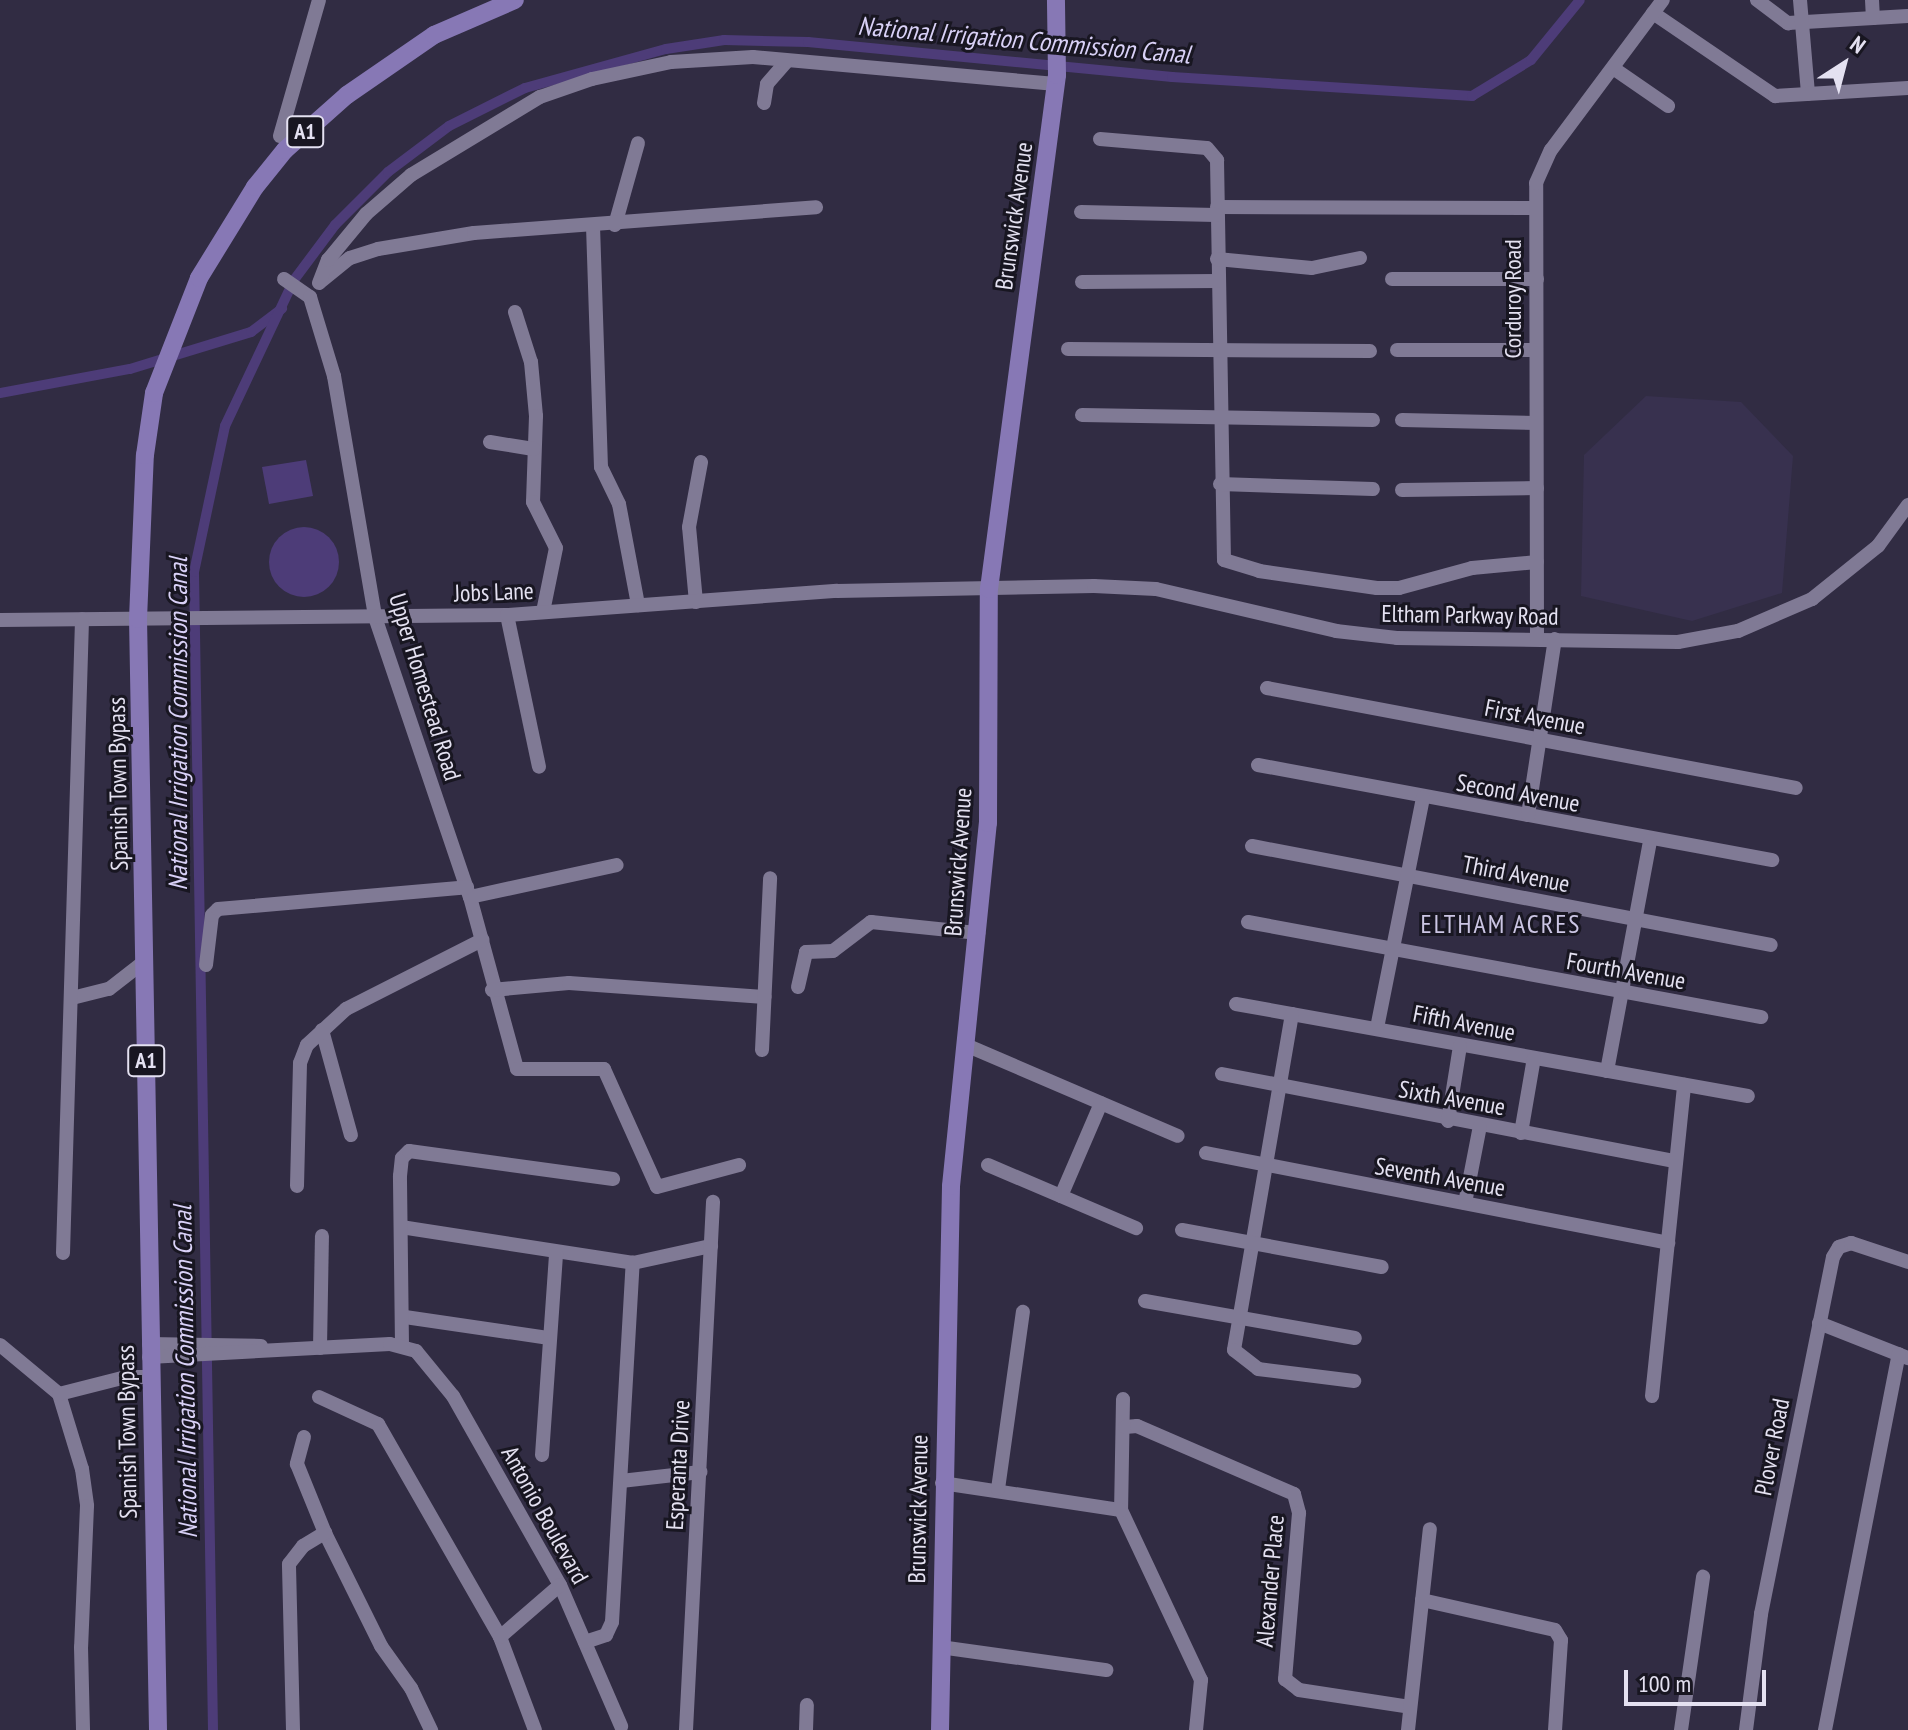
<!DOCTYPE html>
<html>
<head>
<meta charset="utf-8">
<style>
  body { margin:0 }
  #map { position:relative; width:1908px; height:1730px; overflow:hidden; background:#312c43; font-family:"PT Sans Narrow",sans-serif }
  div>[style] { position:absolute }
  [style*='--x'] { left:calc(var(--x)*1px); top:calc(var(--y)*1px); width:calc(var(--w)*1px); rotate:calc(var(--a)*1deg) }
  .built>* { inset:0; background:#38314f }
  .water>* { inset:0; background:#4d3c78 }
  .round { border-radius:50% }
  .canal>* { height:10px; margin:-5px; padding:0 5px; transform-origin:5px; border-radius:5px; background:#4d3c78 }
  .minor>* { height:14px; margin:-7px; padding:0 7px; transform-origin:7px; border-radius:7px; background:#807a95 }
  .major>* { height:18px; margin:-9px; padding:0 9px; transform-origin:9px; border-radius:9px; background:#8778b5 }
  span { translate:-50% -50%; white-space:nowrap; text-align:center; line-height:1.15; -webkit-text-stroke:6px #181621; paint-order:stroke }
  .shield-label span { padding:2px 6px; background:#181621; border:2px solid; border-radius:6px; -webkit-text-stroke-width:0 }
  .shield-label { font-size:22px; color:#e4e1f1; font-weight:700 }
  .street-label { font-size:24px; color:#e4e1f1 }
  .water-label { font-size:26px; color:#d9d1f7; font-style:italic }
  .neighbourhood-label { font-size:26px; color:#cbc5e3; letter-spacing:2px }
  .north { position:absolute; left:1804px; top:24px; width:80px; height:80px; -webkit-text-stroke:6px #181621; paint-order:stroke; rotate:36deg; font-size:22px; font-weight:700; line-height:32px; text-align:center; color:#e4e1f1 }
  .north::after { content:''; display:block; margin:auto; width:28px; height:36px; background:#e4e1f1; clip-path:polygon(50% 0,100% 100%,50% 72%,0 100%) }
  .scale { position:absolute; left:1624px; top:1670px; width:142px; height:36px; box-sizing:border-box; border:4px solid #e4e1f1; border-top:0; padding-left:10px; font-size:24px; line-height:28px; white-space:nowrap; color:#e4e1f1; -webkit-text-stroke:6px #181621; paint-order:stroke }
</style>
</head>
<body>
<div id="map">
  <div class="built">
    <i style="clip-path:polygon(1646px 396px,1741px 402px,1793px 456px,1782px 593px,1692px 621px,1581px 596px,1584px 455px)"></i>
  </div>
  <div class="water">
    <i style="clip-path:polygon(306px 460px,313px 496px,269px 504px,262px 467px)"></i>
    <i class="round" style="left:269px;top:527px;width:70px;height:70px"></i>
  </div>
  <div class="canal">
    <i style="--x:0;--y:393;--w:132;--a:-10.5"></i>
    <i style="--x:130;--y:369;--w:127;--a:-17"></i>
    <i style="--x:251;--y:332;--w:39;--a:-37"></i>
    <i style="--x:213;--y:1730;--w:1158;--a:-90.94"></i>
    <i style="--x:194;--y:572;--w:149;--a:-78"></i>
    <i style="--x:225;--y:426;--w:161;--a:-64.7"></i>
    <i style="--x:294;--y:280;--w:69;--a:-53.3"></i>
    <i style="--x:335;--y:225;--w:75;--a:-45"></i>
    <i style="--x:388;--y:172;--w:76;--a:-37"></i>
    <i style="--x:449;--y:126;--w:85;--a:-26.6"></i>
    <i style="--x:525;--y:88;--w:146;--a:-15.5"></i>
    <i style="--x:666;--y:49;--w:59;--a:-8.8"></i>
    <i style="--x:724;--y:40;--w:84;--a:1.4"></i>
    <i style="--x:808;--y:42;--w:366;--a:5.5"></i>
    <i style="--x:1172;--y:77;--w:301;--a:3.6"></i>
    <i style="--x:1472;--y:96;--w:69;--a:-31.4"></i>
    <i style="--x:1531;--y:60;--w:77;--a:-50.8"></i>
  </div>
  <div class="minor">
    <i style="--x:1757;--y:0;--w:39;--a:37"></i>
    <i style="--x:1788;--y:23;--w:120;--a:-3.3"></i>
    <i style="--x:1800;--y:0;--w:94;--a:85.1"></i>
    <i style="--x:1872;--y:0;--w:18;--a:87"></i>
    <i style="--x:1653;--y:13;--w:148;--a:34.2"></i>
    <i style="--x:1775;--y:96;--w:133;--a:-3.4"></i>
    <i style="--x:1613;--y:68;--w:67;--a:34.6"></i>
    <i style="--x:764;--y:103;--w:19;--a:-81"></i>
    <i style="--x:767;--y:84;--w:30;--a:-49"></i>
    <i style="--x:280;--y:136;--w:141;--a:-74"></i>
    <i style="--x:1100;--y:139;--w:107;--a:4.8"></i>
    <i style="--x:1207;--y:148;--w:16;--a:50"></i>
    <i style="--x:1217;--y:160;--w:400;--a:89"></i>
    <i style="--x:1224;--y:560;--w:37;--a:17"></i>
    <i style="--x:1259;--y:571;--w:119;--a:8.2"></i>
    <i style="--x:1377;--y:588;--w:22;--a:0"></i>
    <i style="--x:1399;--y:588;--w:76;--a:-15.3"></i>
    <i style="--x:1472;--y:568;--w:65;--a:-5.3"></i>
    <i style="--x:1217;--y:207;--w:317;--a:0.2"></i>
    <i style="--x:1081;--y:212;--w:135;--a:1.3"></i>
    <i style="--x:615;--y:225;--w:85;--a:-74.3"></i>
    <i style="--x:593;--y:226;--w:241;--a:88.1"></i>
    <i style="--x:601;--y:467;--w:41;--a:64.1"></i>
    <i style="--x:619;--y:504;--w:103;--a:79.3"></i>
    <i style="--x:1217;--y:259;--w:95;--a:5.4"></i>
    <i style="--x:1312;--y:268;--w:49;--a:-11.8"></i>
    <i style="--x:284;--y:279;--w:32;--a:35"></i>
    <i style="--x:310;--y:297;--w:83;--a:73.1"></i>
    <i style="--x:334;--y:376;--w:244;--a:80.3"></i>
    <i style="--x:375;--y:617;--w:296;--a:71.3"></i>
    <i style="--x:470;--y:897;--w:178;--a:74.7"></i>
    <i style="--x:517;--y:1069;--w:87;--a:0"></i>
    <i style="--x:604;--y:1069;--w:129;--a:65.8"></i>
    <i style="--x:657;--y:1187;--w:85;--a:-15"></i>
    <i style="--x:1392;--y:279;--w:145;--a:0"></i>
    <i style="--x:320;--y:282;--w:38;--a:-39"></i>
    <i style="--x:350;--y:258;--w:29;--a:-18"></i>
    <i style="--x:378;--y:249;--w:97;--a:-9.5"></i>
    <i style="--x:474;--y:233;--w:343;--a:-4.3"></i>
    <i style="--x:1082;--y:282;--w:135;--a:-0.4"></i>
    <i style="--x:319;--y:283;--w:25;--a:-69"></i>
    <i style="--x:328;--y:260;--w:60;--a:-50.4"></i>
    <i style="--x:366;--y:214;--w:60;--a:-40.9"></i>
    <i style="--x:411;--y:175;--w:151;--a:-31.2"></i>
    <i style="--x:540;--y:97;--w:55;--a:-19.1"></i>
    <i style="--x:592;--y:79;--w:81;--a:-12.1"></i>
    <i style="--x:671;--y:62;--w:82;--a:-3.5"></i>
    <i style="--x:753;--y:57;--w:304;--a:5.1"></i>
    <i style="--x:515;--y:312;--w:52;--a:72.3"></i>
    <i style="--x:531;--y:362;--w:54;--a:84.7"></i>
    <i style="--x:536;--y:416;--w:86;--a:92"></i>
    <i style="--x:533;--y:502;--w:51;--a:63.4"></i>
    <i style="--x:556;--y:548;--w:65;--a:101.5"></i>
    <i style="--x:1068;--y:349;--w:302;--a:0.4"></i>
    <i style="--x:1397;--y:350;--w:139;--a:0"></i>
    <i style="--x:1082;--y:415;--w:291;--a:1"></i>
    <i style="--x:1402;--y:420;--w:134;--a:1.3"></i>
    <i style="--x:490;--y:442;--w:44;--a:9.2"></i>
    <i style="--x:1220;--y:484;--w:153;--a:1.9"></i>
    <i style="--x:1402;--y:490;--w:135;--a:-0.8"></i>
    <i style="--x:696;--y:602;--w:75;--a:-95.3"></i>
    <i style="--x:689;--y:527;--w:66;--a:-79.5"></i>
    <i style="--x:507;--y:615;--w:155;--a:78.1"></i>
    <i style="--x:0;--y:620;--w:507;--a:-0.57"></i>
    <i style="--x:507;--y:615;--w:331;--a:-4.2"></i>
    <i style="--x:837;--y:591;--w:257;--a:-1.1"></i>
    <i style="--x:1094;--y:586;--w:62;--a:2.8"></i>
    <i style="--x:1156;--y:589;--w:185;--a:13.1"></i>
    <i style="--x:1336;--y:631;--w:61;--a:6.5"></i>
    <i style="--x:1397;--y:638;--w:281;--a:0.8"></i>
    <i style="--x:1678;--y:642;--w:61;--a:-10.4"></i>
    <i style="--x:1738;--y:631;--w:81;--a:-23.4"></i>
    <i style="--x:1812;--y:599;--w:85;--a:-38.8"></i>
    <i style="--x:1878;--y:546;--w:51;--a:-53.8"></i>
    <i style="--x:1537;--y:638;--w:455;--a:-90.1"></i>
    <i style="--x:1536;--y:183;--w:36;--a:-66"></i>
    <i style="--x:1551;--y:150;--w:187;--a:-53.3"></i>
    <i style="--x:1267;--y:688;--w:538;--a:10.7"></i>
    <i style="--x:1258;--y:765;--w:523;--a:10.47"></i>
    <i style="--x:1528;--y:815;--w:178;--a:-81.3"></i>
    <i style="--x:1252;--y:846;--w:528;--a:10.8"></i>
    <i style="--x:470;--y:897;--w:150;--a:-12.3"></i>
    <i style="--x:1248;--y:922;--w:522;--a:10.49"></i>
    <i style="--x:206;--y:965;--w:50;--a:-83.2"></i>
    <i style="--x:212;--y:915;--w:8;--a:-45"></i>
    <i style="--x:218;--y:909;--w:250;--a:-5"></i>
    <i style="--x:798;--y:987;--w:36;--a:-77"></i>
    <i style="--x:806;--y:952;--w:27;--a:-2"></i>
    <i style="--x:833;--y:951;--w:48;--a:-37.3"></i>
    <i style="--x:871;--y:922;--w:108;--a:5.9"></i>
    <i style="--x:492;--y:990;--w:77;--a:-5.2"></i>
    <i style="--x:569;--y:983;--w:196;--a:4.1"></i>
    <i style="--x:72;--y:998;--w:38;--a:-14"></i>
    <i style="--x:109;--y:989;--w:46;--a:-37.9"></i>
    <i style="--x:1236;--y:1004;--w:520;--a:10.19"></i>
    <i style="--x:1292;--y:1014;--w:341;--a:99.8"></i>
    <i style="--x:1234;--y:1350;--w:31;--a:38"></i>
    <i style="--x:1258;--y:1369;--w:97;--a:7.1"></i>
    <i style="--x:1377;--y:1028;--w:235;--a:-78.7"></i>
    <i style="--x:322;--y:1030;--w:109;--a:74.6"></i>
    <i style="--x:968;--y:1046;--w:228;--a:23.2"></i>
    <i style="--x:762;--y:1050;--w:172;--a:-87.3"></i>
    <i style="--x:1607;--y:1071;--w:234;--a:-79.4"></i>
    <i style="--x:1222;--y:1074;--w:461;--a:10.9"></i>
    <i style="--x:1448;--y:1121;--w:76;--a:-80.9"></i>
    <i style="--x:1521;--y:1133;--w:76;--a:-80.2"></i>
    <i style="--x:1206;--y:1153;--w:471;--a:11"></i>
    <i style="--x:988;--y:1165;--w:161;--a:23.1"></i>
    <i style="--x:297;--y:1186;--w:123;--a:-88.6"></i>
    <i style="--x:300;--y:1063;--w:19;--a:-69"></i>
    <i style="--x:307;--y:1045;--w:53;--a:-42.7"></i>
    <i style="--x:346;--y:1009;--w:153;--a:-26.9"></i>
    <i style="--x:1061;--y:1196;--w:101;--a:-66.7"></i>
    <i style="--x:1465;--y:1203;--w:78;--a:-79"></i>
    <i style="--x:401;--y:1227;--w:235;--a:8.8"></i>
    <i style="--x:633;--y:1263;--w:80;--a:-12.3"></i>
    <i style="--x:1182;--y:1230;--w:203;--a:10.5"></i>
    <i style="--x:63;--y:1253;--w:634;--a:-88.28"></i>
    <i style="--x:1145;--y:1301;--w:213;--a:10"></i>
    <i style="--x:405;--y:1317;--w:146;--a:8.3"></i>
    <i style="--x:1819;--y:1323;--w:96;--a:21.5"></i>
    <i style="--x:149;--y:1344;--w:112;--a:1"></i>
    <i style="--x:0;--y:1345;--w:77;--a:39.7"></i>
    <i style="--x:59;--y:1394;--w:78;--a:73"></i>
    <i style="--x:82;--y:1469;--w:37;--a:82"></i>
    <i style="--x:87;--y:1506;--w:141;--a:92.4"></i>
    <i style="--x:81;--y:1647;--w:83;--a:88.6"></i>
    <i style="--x:402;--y:1345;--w:169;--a:-90.7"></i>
    <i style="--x:400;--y:1176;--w:18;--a:-84"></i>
    <i style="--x:402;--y:1158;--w:10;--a:-45"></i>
    <i style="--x:409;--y:1151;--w:206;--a:7.8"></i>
    <i style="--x:320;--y:1348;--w:112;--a:-89"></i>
    <i style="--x:149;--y:1357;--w:241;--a:-3.1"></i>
    <i style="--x:390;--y:1344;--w:27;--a:15"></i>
    <i style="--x:416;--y:1351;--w:58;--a:50.6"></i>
    <i style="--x:453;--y:1396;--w:217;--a:60.5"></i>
    <i style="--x:560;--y:1585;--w:154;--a:66.6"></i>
    <i style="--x:59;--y:1394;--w:69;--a:-14.2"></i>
    <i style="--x:126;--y:1377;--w:23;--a:0"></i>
    <i style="--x:1652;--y:1396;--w:313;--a:-84.1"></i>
    <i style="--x:319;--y:1397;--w:65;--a:24.6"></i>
    <i style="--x:378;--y:1424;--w:245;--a:60.2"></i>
    <i style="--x:500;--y:1637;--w:99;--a:69.4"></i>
    <i style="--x:1123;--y:1399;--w:111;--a:91"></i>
    <i style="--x:1121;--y:1510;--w:188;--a:64.8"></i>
    <i style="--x:1201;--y:1680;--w:50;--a:95.7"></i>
    <i style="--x:1125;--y:1427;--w:12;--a:-5"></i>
    <i style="--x:1137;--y:1426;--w:171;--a:23.4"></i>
    <i style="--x:1294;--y:1494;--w:20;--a:75"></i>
    <i style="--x:1299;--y:1513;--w:167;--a:94.8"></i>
    <i style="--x:1285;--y:1679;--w:18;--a:38"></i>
    <i style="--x:1299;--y:1690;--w:112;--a:8.7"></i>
    <i style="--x:304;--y:1437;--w:28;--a:105"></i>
    <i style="--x:297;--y:1464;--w:74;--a:67.9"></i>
    <i style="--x:325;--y:1533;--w:126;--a:63.6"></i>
    <i style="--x:381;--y:1646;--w:52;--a:54.5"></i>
    <i style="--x:411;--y:1688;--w:47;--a:64.5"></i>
    <i style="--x:542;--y:1455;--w:202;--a:-86"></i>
    <i style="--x:621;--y:1481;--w:80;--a:-6.5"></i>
    <i style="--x:942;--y:1483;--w:181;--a:8.6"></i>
    <i style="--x:998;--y:1489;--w:179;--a:-82"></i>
    <i style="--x:1422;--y:1600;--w:136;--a:12.7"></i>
    <i style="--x:1555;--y:1630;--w:12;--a:59"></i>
    <i style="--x:1561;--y:1640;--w:90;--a:93.8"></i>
    <i style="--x:500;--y:1637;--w:79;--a:-40.9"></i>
    <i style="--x:585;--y:1642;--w:22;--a:-18"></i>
    <i style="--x:606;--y:1635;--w:14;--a:-65"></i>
    <i style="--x:612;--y:1622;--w:360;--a:-86.7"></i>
    <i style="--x:940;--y:1647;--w:168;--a:7.9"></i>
    <i style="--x:293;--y:1730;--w:166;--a:-91.4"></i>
    <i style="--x:289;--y:1564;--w:23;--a:-52"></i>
    <i style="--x:303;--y:1546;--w:26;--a:-31"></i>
    <i style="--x:686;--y:1730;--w:529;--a:-87.07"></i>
    <i style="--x:806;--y:1730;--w:25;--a:-88"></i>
    <i style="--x:1408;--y:1730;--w:202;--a:-83.8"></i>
    <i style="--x:1681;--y:1730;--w:155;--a:-81.8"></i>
    <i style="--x:1746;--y:1730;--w:117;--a:-82.6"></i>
    <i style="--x:1761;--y:1614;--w:364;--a:-78.6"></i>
    <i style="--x:1833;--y:1257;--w:12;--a:-59"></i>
    <i style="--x:1839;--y:1247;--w:13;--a:-18"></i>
    <i style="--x:1851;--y:1243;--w:60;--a:18.4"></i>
    <i style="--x:1825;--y:1730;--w:383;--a:-78.9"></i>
  </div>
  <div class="major">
    <i style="--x:158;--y:1730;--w:1111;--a:-91.03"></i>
    <i style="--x:138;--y:619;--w:164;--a:-87.6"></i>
    <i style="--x:145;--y:455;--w:63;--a:-81.7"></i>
    <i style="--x:154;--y:393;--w:123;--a:-68.6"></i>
    <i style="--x:199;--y:278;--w:107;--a:-58.4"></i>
    <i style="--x:255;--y:187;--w:48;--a:-51"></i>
    <i style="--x:285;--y:150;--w:83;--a:-41.6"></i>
    <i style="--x:347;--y:95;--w:106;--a:-34.6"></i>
    <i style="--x:434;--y:35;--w:88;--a:-23.4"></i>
    <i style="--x:940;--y:1730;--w:544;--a:-88.84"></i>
    <i style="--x:951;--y:1186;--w:365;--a:-84.2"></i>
    <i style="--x:988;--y:823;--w:234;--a:-89.8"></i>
    <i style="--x:989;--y:589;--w:518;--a:-82.46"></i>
    <i style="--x:1057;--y:75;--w:75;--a:-90.8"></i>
  </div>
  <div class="shield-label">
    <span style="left:305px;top:132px">A1</span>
    <span style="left:146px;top:1061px">A1</span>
  </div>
  <div class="street-label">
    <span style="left:1014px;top:216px;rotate:-82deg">Brunswick Avenue</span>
    <span style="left:1513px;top:299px;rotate:-90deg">Corduroy Road</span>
    <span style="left:494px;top:592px;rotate:-2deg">Jobs Lane</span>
    <span style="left:1470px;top:615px;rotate:1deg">Eltham Parkway Road</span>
    <span style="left:425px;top:687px;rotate:73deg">Upper Homestead Road</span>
    <span style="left:1535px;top:717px;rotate:11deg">First Avenue</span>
    <span style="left:118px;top:784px;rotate:-91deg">Spanish Town Bypass</span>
    <span style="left:1518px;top:793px;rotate:10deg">Second Avenue</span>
    <span style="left:958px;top:862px;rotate:-86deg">Brunswick Avenue</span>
    <span style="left:1516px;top:874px;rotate:11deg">Third Avenue</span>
    <span style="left:1626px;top:971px;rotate:10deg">Fourth Avenue</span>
    <span style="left:1464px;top:1023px;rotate:11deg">Fifth Avenue</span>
    <span style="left:1452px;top:1098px;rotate:10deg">Sixth Avenue</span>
    <span style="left:1440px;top:1177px;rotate:10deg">Seventh Avenue</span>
    <span style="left:127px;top:1432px;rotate:-91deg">Spanish Town Bypass</span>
    <span style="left:1772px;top:1447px;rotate:-79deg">Plover Road</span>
    <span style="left:678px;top:1465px;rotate:-87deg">Esperanta Drive</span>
    <span style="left:918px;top:1509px;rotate:-89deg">Brunswick Avenue</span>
    <span style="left:545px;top:1515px;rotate:61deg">Antonio Boulevard</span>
    <span style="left:1270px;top:1581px;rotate:-85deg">Alexander Place</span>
  </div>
  <div class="water-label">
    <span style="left:1024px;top:40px;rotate:5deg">National Irrigation Commission Canal</span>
    <span style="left:178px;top:724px;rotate:-90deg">National Irrigation Commission Canal</span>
    <span style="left:185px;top:1372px;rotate:-91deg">National Irrigation Commission Canal</span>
  </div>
  <div class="neighbourhood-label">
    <span style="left:1501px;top:924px">ELTHAM ACRES</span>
  </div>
  <div class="north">N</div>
  <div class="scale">100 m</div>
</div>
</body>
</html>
